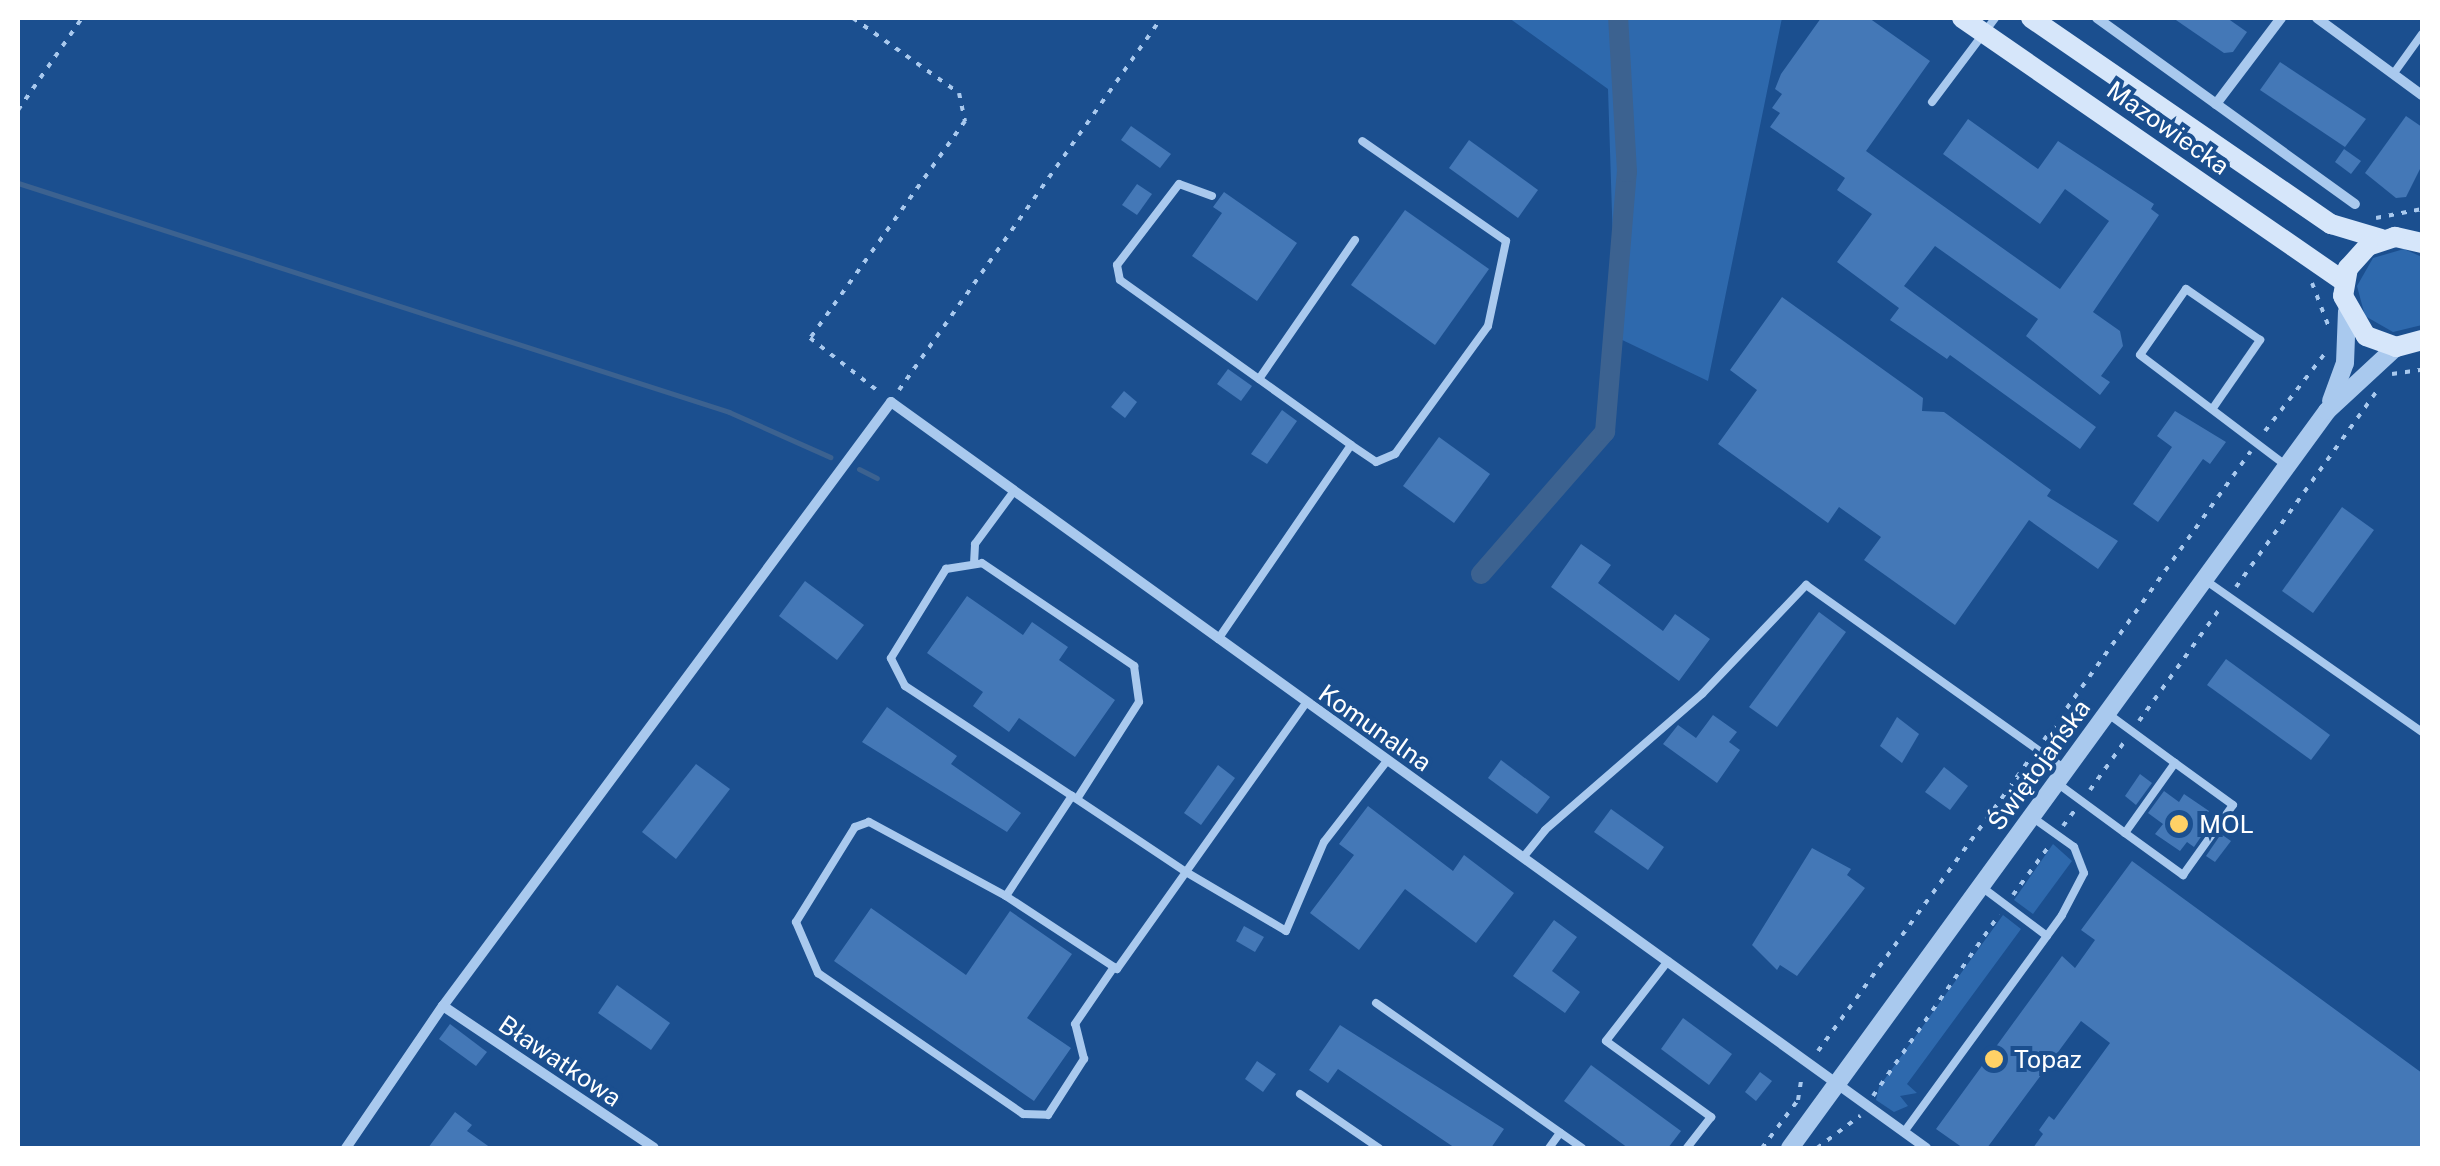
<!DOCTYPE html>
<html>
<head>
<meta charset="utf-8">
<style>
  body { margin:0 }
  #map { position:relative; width:2440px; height:1166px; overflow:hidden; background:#1b4f8f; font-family:"Public Sans",sans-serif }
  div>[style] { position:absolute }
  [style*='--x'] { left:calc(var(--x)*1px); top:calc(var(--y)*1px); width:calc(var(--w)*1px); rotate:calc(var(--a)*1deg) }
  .green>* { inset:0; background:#2e69ad }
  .stream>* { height:5px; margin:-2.5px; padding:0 2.5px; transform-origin:2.5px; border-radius:2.5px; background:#3c6290 }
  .canal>* { height:20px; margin:-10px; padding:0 10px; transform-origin:10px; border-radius:10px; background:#3c6290 }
  .building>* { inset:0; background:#4478b7 }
  .path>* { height:4px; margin-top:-2px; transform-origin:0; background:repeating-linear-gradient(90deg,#a9c9ee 0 5px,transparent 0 13px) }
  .service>* { height:8px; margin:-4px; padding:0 4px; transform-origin:4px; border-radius:4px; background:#a9c9ee }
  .minor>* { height:10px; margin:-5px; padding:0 5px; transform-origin:5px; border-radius:5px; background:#a9c9ee }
  .tertiary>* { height:18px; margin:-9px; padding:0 9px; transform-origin:9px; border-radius:9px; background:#a9c9ee }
  .secondary>* { height:20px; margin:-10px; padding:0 10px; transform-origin:10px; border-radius:10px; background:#d6e6fa }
  .dots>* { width:28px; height:28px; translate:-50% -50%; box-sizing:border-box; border:5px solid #1b4f8f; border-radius:50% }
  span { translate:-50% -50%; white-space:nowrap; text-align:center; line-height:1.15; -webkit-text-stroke:8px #1b4f8f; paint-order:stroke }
  .street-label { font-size:25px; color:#fff }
  .poi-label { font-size:25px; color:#fff }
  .left { translate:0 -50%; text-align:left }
  .frame { position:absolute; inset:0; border:20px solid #fff; pointer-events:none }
</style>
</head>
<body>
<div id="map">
  <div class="green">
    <i style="clip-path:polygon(1509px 18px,1782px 18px,1708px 381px,1616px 337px,1608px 89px)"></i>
    <i style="clip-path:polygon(2404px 249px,2422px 257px,2422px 325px,2393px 332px,2365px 316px,2357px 286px,2373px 258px)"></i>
    <i style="clip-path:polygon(2053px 844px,2072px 861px,2033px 914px,2014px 900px)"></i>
    <i style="clip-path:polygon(2003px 915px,2021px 929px,1907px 1084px,1917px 1093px,1900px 1096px,1908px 1106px,1894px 1112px,1876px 1100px,1879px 1087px)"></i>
  </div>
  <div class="stream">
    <i style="--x:18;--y:183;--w:747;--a:17.85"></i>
    <i style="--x:729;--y:412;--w:111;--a:24"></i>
    <i style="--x:859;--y:469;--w:20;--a:27"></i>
  </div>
  <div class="canal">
    <i style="--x:1481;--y:574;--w:189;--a:-48.9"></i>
    <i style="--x:1605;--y:432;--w:261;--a:-85.2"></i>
    <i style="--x:1627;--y:172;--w:154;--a:-93.3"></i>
  </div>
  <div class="building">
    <i style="clip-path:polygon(1821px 18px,1869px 18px,1930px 61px,1866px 151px,2060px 289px,2109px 221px,2065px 189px,2040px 224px,1943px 154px,1968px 119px,2038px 169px,2058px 141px,2154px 204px,2151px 209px,2159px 215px,2093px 312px,2120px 331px,2123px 346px,2101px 376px,2110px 382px,2100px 395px,2026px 336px,2038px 319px,1935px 246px,1904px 286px,2096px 427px,2080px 449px,1950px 355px,1947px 359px,1890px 320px,1899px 308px,1837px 262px,1872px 214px,1837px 190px,1845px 178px,1770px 127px,1780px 113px,1772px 108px,1782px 94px,1775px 89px,1781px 74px)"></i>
    <i style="clip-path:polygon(2173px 18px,2227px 18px,2247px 32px,2233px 52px,2224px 53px)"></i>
    <i style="clip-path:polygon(2280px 62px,2366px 119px,2345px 147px,2260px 90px)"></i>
    <i style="clip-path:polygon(2406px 116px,2422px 127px,2422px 165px,2406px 197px,2396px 198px,2365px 173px)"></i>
    <i style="clip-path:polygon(1131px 126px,1171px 154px,1160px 168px,1121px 140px)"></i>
    <i style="clip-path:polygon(1469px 140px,1538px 190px,1518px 218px,1449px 168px)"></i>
    <i style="clip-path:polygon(2344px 149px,2361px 161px,2351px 174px,2335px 162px)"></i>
    <i style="clip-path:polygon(1137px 184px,1152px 194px,1137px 215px,1122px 205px)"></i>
    <i style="clip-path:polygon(1224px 192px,1297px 243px,1257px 301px,1192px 256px,1222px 213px,1213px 207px)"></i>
    <i style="clip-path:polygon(1405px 210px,1489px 269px,1435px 345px,1351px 285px)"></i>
    <i style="clip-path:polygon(1782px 297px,1923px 398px,1922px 411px,1944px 412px,2037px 480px,2051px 490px,2047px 496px,2118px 541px,2098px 569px,2029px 520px,1955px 625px,1864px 560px,1881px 537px,1839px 507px,1828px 523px,1718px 444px,1757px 390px,1730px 370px)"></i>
    <i style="clip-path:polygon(1228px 369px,1252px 386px,1241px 401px,1217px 384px)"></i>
    <i style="clip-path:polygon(1124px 391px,1137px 402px,1125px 418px,1111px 407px)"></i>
    <i style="clip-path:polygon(1282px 410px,1297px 421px,1267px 464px,1251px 454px)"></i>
    <i style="clip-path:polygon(2175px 411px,2226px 442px,2210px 464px,2203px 459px,2158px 522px,2133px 504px,2172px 447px,2157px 436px)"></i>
    <i style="clip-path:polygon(1439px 437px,1490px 474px,1454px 523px,1403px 486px)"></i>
    <i style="clip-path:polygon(2342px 507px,2374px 530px,2313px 613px,2282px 591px)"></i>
    <i style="clip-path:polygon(1581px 544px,1611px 565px,1598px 583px,1663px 631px,1675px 614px,1710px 639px,1679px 681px,1551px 587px)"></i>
    <i style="clip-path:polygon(805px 581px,864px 625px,837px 660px,779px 616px)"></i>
    <i style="clip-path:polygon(967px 596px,1023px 635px,1032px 622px,1068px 647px,1059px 660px,1115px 700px,1075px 757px,1019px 718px,1009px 732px,973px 706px,983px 692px,927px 653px)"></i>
    <i style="clip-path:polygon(1819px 612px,1846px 632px,1777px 727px,1749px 707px)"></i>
    <i style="clip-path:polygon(2226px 659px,2330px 735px,2311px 760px,2207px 685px)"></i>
    <i style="clip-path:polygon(887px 707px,957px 756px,951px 764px,1021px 813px,1007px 832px,862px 742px)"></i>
    <i style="clip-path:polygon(1713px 715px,1737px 732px,1729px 742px,1740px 750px,1717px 783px,1663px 744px,1678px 725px,1696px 738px)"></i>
    <i style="clip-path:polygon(1897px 717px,1919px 734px,1902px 763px,1880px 746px)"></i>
    <i style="clip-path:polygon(1501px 760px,1550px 797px,1537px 814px,1488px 778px)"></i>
    <i style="clip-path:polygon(696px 764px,730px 789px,676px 859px,642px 832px)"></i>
    <i style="clip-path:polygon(1218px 765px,1235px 778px,1201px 825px,1184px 813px)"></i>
    <i style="clip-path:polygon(1944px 767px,1968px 786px,1950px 810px,1925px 792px)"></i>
    <i style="clip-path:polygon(2140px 774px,2152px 783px,2136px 805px,2125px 796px)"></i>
    <i style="clip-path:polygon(2164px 791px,2179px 802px,2184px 794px,2209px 811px,2202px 820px,2209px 825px,2194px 847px,2187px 842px,2180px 851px,2155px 834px,2163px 824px,2148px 813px)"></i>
    <i style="clip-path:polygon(1368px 806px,1453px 871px,1464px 855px,1514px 893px,1476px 943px,1405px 889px,1359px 950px,1310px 913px,1354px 855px,1339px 844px)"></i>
    <i style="clip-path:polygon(1611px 809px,1664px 847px,1648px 870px,1594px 832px)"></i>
    <i style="clip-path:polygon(2221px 834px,2231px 841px,2215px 862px,2206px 856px)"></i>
    <i style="clip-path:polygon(1812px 848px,1851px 869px,1847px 875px,1865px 888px,1797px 976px,1780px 965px,1777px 970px,1752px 945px)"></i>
    <i style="clip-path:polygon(2132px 861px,2422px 1073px,2422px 1148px,2033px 1148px,2043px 1134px,2039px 1130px,2049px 1116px,2054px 1120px,2110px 1043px,2081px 1021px,1987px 1148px,1963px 1148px,1936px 1129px,2062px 956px,2075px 968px,2095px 940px,2081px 930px)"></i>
    <i style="clip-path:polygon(871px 908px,966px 975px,1010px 911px,1072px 954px,1027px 1018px,1071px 1048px,1034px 1101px,834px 961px)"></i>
    <i style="clip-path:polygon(1554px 920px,1577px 937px,1552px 971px,1580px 992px,1565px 1013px,1513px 976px)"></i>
    <i style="clip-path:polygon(1244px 926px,1264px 937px,1255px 952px,1236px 941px)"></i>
    <i style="clip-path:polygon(617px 985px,670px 1023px,651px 1050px,598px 1013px)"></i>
    <i style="clip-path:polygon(1683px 1018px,1732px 1054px,1709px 1085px,1661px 1049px)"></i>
    <i style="clip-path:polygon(450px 1024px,487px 1052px,476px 1066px,439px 1039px)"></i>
    <i style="clip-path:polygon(1340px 1025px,1504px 1129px,1491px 1148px,1455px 1148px,1338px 1069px,1328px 1083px,1309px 1070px)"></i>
    <i style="clip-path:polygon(1257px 1061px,1276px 1074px,1263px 1092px,1245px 1079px)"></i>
    <i style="clip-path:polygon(1591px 1065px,1681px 1131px,1668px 1148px,1628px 1148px,1564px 1101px)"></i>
    <i style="clip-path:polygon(1760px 1072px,1772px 1081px,1756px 1101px,1745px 1092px)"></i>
    <i style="clip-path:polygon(455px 1112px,472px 1125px,467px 1131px,491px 1148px,428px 1148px)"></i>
  </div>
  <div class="path">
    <i style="--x:853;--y:18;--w:130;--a:35.3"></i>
    <i style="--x:959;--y:93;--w:29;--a:78"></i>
    <i style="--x:965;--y:121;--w:267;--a:125.5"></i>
    <i style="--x:810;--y:338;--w:88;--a:38"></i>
    <i style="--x:18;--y:110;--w:112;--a:-55.2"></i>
    <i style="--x:2376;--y:218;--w:47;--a:-11.1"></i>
    <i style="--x:2312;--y:283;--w:45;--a:69.1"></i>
    <i style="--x:2392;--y:374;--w:30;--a:-8"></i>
    <i style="--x:899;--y:390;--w:455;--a:-54.8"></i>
    <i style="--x:2265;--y:431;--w:100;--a:-52.3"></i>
    <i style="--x:2236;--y:587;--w:240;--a:-54.3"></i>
    <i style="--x:2139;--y:721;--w:140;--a:-54.3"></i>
    <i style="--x:2044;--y:740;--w:355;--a:-54.4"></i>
    <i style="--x:2017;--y:777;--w:21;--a:-55"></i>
    <i style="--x:2090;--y:790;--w:60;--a:-54.5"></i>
    <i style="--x:2063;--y:826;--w:20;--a:-53"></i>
    <i style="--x:2013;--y:895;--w:61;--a:-53.7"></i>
    <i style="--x:1818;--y:1051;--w:339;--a:-54"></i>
    <i style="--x:2017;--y:777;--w:16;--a:38"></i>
    <i style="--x:1873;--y:1096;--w:221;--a:-55.2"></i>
    <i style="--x:1762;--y:1148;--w:60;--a:-53.1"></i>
    <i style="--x:1798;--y:1100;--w:24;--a:-81"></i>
    <i style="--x:1817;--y:1148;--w:54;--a:-36.7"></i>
  </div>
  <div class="service">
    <i style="--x:2394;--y:73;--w:48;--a:-54.3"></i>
    <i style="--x:1932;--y:102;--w:105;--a:-53.1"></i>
    <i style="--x:1212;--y:196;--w:35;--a:-160"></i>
    <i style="--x:1179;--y:184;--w:102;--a:127.4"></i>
    <i style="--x:1117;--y:265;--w:15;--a:79"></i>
    <i style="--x:1120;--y:280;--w:284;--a:35.5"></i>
    <i style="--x:1351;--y:445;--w:235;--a:124.4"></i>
    <i style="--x:1259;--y:379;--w:169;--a:-55.4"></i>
    <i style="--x:2213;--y:408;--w:83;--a:-55.3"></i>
    <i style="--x:2260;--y:340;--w:90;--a:-145.4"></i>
    <i style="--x:2186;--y:289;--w:80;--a:124.9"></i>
    <i style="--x:2140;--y:355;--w:184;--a:37.1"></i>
    <i style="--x:1351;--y:445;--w:30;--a:34"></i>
    <i style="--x:1376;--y:462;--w:21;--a:-23"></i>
    <i style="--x:1395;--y:454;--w:158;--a:-54"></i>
    <i style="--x:1488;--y:326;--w:87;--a:-78"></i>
    <i style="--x:1506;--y:241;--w:175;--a:-145.2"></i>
    <i style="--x:974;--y:564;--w:20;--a:-87"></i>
    <i style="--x:975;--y:544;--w:66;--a:-53.7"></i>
    <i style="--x:2205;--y:580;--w:265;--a:35"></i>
    <i style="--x:1306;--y:703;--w:207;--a:125.4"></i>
    <i style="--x:1186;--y:872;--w:116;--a:30.5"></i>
    <i style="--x:1286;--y:931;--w:97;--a:-66.9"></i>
    <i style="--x:1324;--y:842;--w:101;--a:-52.2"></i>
    <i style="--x:2057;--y:783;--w:84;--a:36.3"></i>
    <i style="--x:2125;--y:833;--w:86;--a:-54.5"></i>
    <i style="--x:2175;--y:763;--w:84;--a:-143.7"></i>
    <i style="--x:1072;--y:796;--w:200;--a:-146.6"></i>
    <i style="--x:905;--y:686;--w:31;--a:-117"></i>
    <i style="--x:891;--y:658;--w:105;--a:-58.3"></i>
    <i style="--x:946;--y:569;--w:36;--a:-9"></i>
    <i style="--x:982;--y:563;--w:184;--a:34.1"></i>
    <i style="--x:1134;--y:666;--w:36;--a:82"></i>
    <i style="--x:1139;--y:702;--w:115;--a:122.6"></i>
    <i style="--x:1072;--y:796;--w:137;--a:33.7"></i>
    <i style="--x:1186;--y:872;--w:119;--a:125.4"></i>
    <i style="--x:1117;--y:969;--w:133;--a:-146.7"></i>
    <i style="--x:1006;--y:896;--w:120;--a:-56.6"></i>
    <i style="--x:2125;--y:833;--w:72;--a:35.9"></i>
    <i style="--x:2183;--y:875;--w:86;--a:-54.5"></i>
    <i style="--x:2233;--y:805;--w:72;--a:-144.1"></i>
    <i style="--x:1525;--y:855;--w:32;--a:-51"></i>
    <i style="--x:1545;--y:830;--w:208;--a:-40.9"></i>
    <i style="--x:1702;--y:694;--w:151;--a:-46.3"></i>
    <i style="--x:1806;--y:585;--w:319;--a:35.4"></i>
    <i style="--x:1983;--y:888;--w:80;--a:36.9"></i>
    <i style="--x:1006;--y:896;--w:156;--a:-151.6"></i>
    <i style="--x:869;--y:822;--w:15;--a:160"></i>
    <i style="--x:855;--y:827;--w:112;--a:121.8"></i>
    <i style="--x:796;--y:922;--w:56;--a:66.7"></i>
    <i style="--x:818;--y:973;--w:249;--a:34.5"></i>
    <i style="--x:1023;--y:1114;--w:25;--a:2"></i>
    <i style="--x:1048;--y:1115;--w:67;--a:-57.3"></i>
    <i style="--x:1084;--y:1059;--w:36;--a:-104"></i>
    <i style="--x:1075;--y:1024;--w:69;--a:-55.6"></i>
    <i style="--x:1668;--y:961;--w:101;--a:127.8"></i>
    <i style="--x:1606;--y:1041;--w:130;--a:35.9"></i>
    <i style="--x:1711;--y:1117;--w:39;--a:128"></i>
    <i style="--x:1376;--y:1003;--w:252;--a:35.1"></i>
    <i style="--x:1300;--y:1094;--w:96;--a:34.4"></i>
    <i style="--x:1904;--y:1132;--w:268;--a:-53.9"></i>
    <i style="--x:2062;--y:915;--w:47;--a:-62.4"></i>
    <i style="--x:2084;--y:873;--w:28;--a:-111"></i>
    <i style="--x:2074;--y:847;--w:52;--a:-144.5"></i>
    <i style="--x:1549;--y:1148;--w:19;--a:-54"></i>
  </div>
  <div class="minor">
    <i style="--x:2097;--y:18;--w:318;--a:35.8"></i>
    <i style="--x:2317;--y:18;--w:130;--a:36.3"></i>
    <i style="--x:2216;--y:104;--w:108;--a:-52.9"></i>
    <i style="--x:443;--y:1006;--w:254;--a:33.9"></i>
    <i style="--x:346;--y:1148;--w:172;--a:-55.7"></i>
    <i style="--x:443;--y:1006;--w:752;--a:-53.43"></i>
    <i style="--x:891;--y:402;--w:1276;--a:35.78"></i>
  </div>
  <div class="tertiary">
    <i style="--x:2331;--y:401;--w:40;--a:-69.8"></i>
    <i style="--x:2345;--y:363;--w:52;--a:-87.8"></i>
    <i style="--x:1790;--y:1148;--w:912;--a:-53.92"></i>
    <i style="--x:2327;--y:411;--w:94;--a:-42.8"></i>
  </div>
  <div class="secondary">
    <i style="--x:1962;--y:18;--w:464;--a:34.6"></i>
    <i style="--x:2031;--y:18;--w:364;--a:34.5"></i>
    <i style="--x:2331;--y:224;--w:52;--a:16.7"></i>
    <i style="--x:2422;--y:243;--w:28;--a:-167"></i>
    <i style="--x:2395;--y:237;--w:28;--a:162"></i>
    <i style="--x:2368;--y:246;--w:30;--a:132"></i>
    <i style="--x:2348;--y:268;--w:28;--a:100"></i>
    <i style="--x:2343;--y:296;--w:46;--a:60.1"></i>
    <i style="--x:2366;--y:336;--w:32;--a:20"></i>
    <i style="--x:2396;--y:347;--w:27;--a:-15"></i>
  </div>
  <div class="dots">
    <i style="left:2179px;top:824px;background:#ffd166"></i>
    <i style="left:1994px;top:1059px;background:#ffd166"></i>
  </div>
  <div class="street-label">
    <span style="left:2168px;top:128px;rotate:35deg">Mazowiecka</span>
    <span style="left:1375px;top:728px;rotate:35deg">Komunalna</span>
    <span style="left:2039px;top:765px;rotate:-54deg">Świętojańska</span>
    <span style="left:560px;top:1061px;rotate:34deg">Bławatkowa</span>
  </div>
  <div class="poi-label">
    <span class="left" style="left:2199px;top:824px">MOL</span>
    <span class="left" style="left:2014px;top:1059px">Topaz</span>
  </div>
  <div class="frame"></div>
</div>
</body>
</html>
